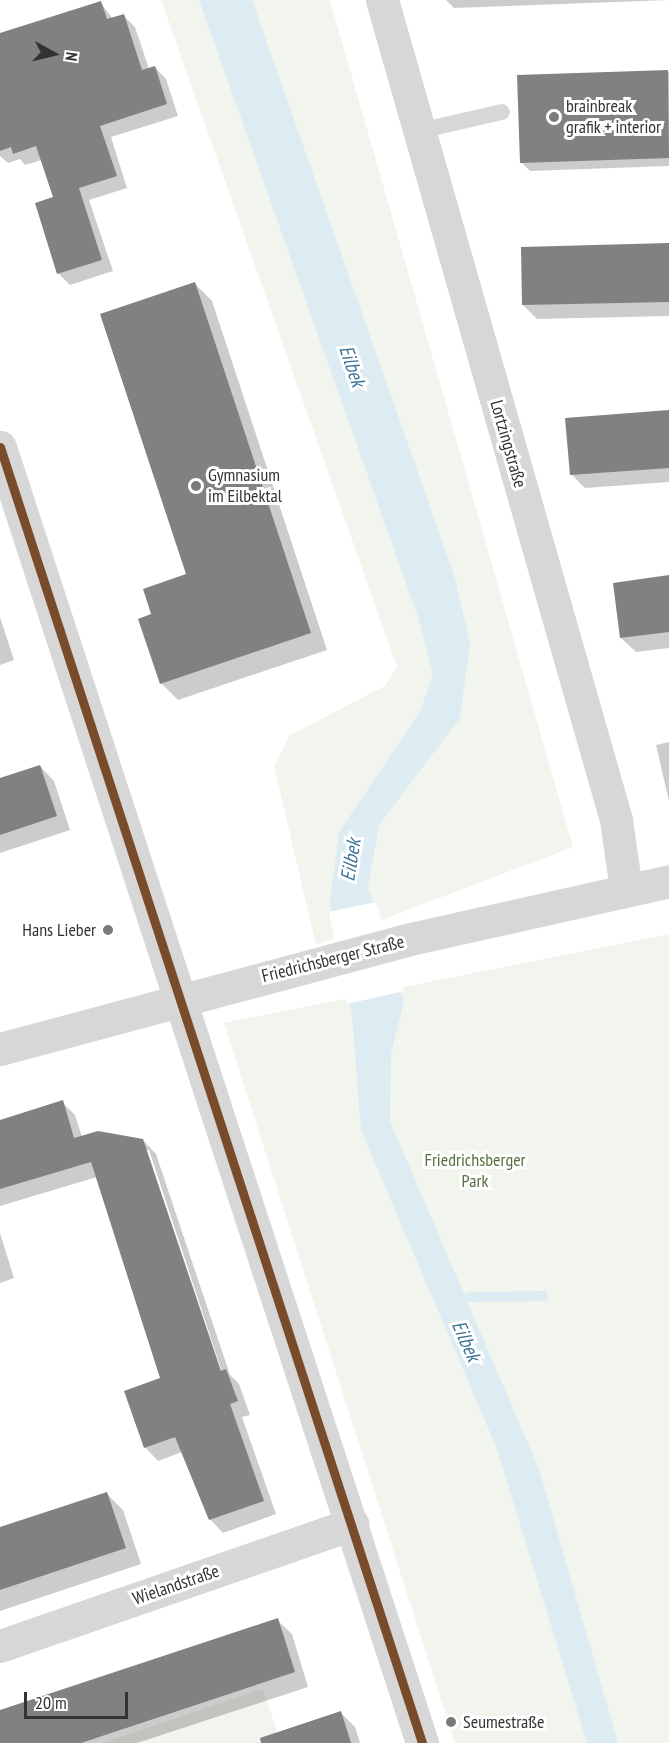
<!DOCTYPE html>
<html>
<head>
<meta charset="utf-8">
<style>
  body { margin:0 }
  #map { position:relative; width:669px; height:1743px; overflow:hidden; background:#fff; font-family:"PT Sans Narrow",sans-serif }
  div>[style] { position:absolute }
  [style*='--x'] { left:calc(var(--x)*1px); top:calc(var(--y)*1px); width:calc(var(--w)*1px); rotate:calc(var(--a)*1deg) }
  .green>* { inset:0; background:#f1f5ed }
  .water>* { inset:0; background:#ddebf3 }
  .pier>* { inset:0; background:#fff }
  .shadow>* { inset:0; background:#0003 }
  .stream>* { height:10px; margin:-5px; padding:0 5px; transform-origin:5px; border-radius:5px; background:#ddebf3 }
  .building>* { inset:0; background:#818181 }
  .service>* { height:16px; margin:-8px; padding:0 8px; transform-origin:8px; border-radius:8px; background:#d7d7d7 }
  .minor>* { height:33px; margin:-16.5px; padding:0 16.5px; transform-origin:16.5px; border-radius:16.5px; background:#d7d7d7 }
  .tertiary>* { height:33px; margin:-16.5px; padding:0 16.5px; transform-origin:16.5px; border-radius:16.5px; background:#d7d7d7 }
  .bus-1>* { height:9px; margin:-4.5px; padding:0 4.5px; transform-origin:4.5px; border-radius:4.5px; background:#7a4b2a }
  .dots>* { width:16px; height:16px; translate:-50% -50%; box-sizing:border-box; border:3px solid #fff; border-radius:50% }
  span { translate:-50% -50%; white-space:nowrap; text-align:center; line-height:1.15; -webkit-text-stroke:6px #fff; paint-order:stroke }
  .poi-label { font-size:18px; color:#333 }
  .left { translate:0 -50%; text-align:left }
  .right { translate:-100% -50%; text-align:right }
  .street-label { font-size:18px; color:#333 }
  .park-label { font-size:18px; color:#56703f }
  .water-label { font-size:20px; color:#3f7597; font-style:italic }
  .north { position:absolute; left:24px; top:24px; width:60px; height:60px; -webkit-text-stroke:4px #fff; paint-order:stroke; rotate:98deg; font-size:16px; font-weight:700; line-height:24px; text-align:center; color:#333 }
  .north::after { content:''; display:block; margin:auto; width:21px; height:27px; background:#333; clip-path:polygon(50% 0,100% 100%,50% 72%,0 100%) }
  .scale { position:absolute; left:24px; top:1692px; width:104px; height:27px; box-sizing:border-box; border:3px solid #333; border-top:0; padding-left:8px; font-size:18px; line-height:21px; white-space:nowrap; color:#333; -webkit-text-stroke:4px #fff; paint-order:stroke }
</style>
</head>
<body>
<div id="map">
  <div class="green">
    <i style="clip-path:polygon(161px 0,330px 0,573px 847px,316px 945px,274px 766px,290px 735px,385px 686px,397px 667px)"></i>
    <i style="clip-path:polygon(669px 934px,669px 1743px,455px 1743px,224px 1023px)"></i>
    <i style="clip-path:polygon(263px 1689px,281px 1743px,102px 1743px)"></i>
  </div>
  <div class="water">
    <i style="clip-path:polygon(199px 0,252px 0,455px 578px,470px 643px,460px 718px,379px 825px,368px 887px,404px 1002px,391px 1054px,390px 1121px,540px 1472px,618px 1743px,587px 1743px,497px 1449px,361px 1130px,352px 1014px,330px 903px,339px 832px,420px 712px,433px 674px,418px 617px)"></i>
  </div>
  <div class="pier">
    <i style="clip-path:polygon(376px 902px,404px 991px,347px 1004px,329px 912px)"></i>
  </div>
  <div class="shadow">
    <i style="clip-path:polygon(446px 0,669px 0,454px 8px)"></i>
    <i style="clip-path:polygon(100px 2px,113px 19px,124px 16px,135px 27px,149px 69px,155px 67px,166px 79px,178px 116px,111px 137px,127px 188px,89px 200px,113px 271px,70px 285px,59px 274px,37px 204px,54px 198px,42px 160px,25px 165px,20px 159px,8px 163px,0 156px,0 35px)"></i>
    <i style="clip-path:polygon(669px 72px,669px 166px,530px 171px,522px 163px)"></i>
    <i style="clip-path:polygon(669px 245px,669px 316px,537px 319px,523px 305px)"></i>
    <i style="clip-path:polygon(195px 284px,212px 301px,327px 650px,178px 700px,161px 683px,153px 615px,188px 575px)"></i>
    <i style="clip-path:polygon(669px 412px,669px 482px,585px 488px,571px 474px)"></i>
    <i style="clip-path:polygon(669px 577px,669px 648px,636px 652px,621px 638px)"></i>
    <i style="clip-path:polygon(0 617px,14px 660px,0 665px)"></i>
    <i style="clip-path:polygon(669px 742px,669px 801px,656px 745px)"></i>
    <i style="clip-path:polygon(40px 766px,54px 781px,70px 830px,0 853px,0 780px)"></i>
    <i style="clip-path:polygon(evenodd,62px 1102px,75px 1115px,82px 1137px,143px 1140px,156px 1154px,230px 1375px,239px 1384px,250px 1415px,242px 1417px,276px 1514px,223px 1533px,210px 1519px,182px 1452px,158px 1461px,145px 1447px,162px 1379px,97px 1177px,0 1206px,0 1121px,62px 1102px,146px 1150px,149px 1150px,224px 1378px,222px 1379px,146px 1150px)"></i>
    <i style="clip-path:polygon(0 1233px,14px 1278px,0 1283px)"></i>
    <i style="clip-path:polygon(107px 1494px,123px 1510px,141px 1564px,0 1611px,0 1529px)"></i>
    <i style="clip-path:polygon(277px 1620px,292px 1634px,308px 1687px,137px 1743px,0 1743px,0 1711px)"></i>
    <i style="clip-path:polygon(341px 1713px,355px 1727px,360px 1743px,299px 1743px)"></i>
  </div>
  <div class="stream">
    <i style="--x:469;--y:1297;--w:74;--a:-0.8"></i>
  </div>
  <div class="building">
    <i style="clip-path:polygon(101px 1px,107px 19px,124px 14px,142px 70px,155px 66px,167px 104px,100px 126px,117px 176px,79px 188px,102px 260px,57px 274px,35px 203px,53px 197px,36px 146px,13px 154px,11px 147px,0 151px,0 33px)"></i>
    <i style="clip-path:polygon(668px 70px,669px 158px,520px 163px,517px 75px)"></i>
    <i style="clip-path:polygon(669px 243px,669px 302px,522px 305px,521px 247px)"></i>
    <i style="clip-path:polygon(195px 282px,311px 633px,160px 684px,138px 619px,151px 614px,143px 589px,186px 574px,100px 314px)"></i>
    <i style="clip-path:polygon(669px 410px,669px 468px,570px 475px,565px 418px)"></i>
    <i style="clip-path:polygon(669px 575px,669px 632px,620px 638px,613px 583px)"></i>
    <i style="clip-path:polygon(40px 765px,57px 816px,0 835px,0 778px)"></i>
    <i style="clip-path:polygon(63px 1100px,74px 1138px,98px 1131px,143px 1139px,221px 1371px,226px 1369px,238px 1401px,230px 1404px,264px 1501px,209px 1520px,175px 1437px,144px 1448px,124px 1391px,160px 1378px,91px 1162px,0 1189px,0 1120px)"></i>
    <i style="clip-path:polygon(107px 1492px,126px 1548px,0 1590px,0 1527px)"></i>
    <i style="clip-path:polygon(278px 1618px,295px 1672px,81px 1743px,0 1743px,0 1710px)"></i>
    <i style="clip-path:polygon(341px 1711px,351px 1743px,261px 1743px,260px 1738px)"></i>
  </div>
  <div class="service">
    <i style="--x:419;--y:131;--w:85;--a:-12.9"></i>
  </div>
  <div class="minor">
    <i style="--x:382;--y:0;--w:853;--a:74.07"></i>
    <i style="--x:616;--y:820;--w:70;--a:81.8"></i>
    <i style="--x:0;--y:1646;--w:373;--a:-19.1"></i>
  </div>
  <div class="tertiary">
    <i style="--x:0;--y:447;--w:1363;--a:71.96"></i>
    <i style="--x:0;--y:1049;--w:420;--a:-15"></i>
    <i style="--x:406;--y:940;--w:270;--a:-12.6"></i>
  </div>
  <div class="bus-1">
    <i style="--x:0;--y:447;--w:1363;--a:71.96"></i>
  </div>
  <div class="dots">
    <i style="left:554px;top:117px;background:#7a7a7a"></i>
    <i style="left:196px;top:486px;background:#7a7a7a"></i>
    <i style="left:108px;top:930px;background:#7a7a7a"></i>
    <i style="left:451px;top:1722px;background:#7a7a7a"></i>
  </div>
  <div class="poi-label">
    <span class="left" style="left:566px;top:117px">brainbreak<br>grafik + interior</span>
    <span class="left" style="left:208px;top:486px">Gymnasium<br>im Eilbektal</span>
    <span class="right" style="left:96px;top:930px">Hans Lieber</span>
    <span class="left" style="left:463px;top:1722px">Seumestraße</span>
  </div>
  <div class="street-label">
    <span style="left:508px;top:444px;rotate:74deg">Lortzingstraße</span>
    <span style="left:333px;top:959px;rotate:-14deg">Friedrichsberger Straße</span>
    <span style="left:176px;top:1585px;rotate:-19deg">Wielandstraße</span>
  </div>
  <div class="park-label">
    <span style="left:475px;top:1171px">Friedrichsberger<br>Park</span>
  </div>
  <div class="water-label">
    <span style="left:352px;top:366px;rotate:71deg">Eilbek</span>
    <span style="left:351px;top:860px;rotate:-81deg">Eilbek</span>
    <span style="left:466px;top:1341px;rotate:66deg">Eilbek</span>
  </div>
  <div class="north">N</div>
  <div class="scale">20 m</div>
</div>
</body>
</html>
